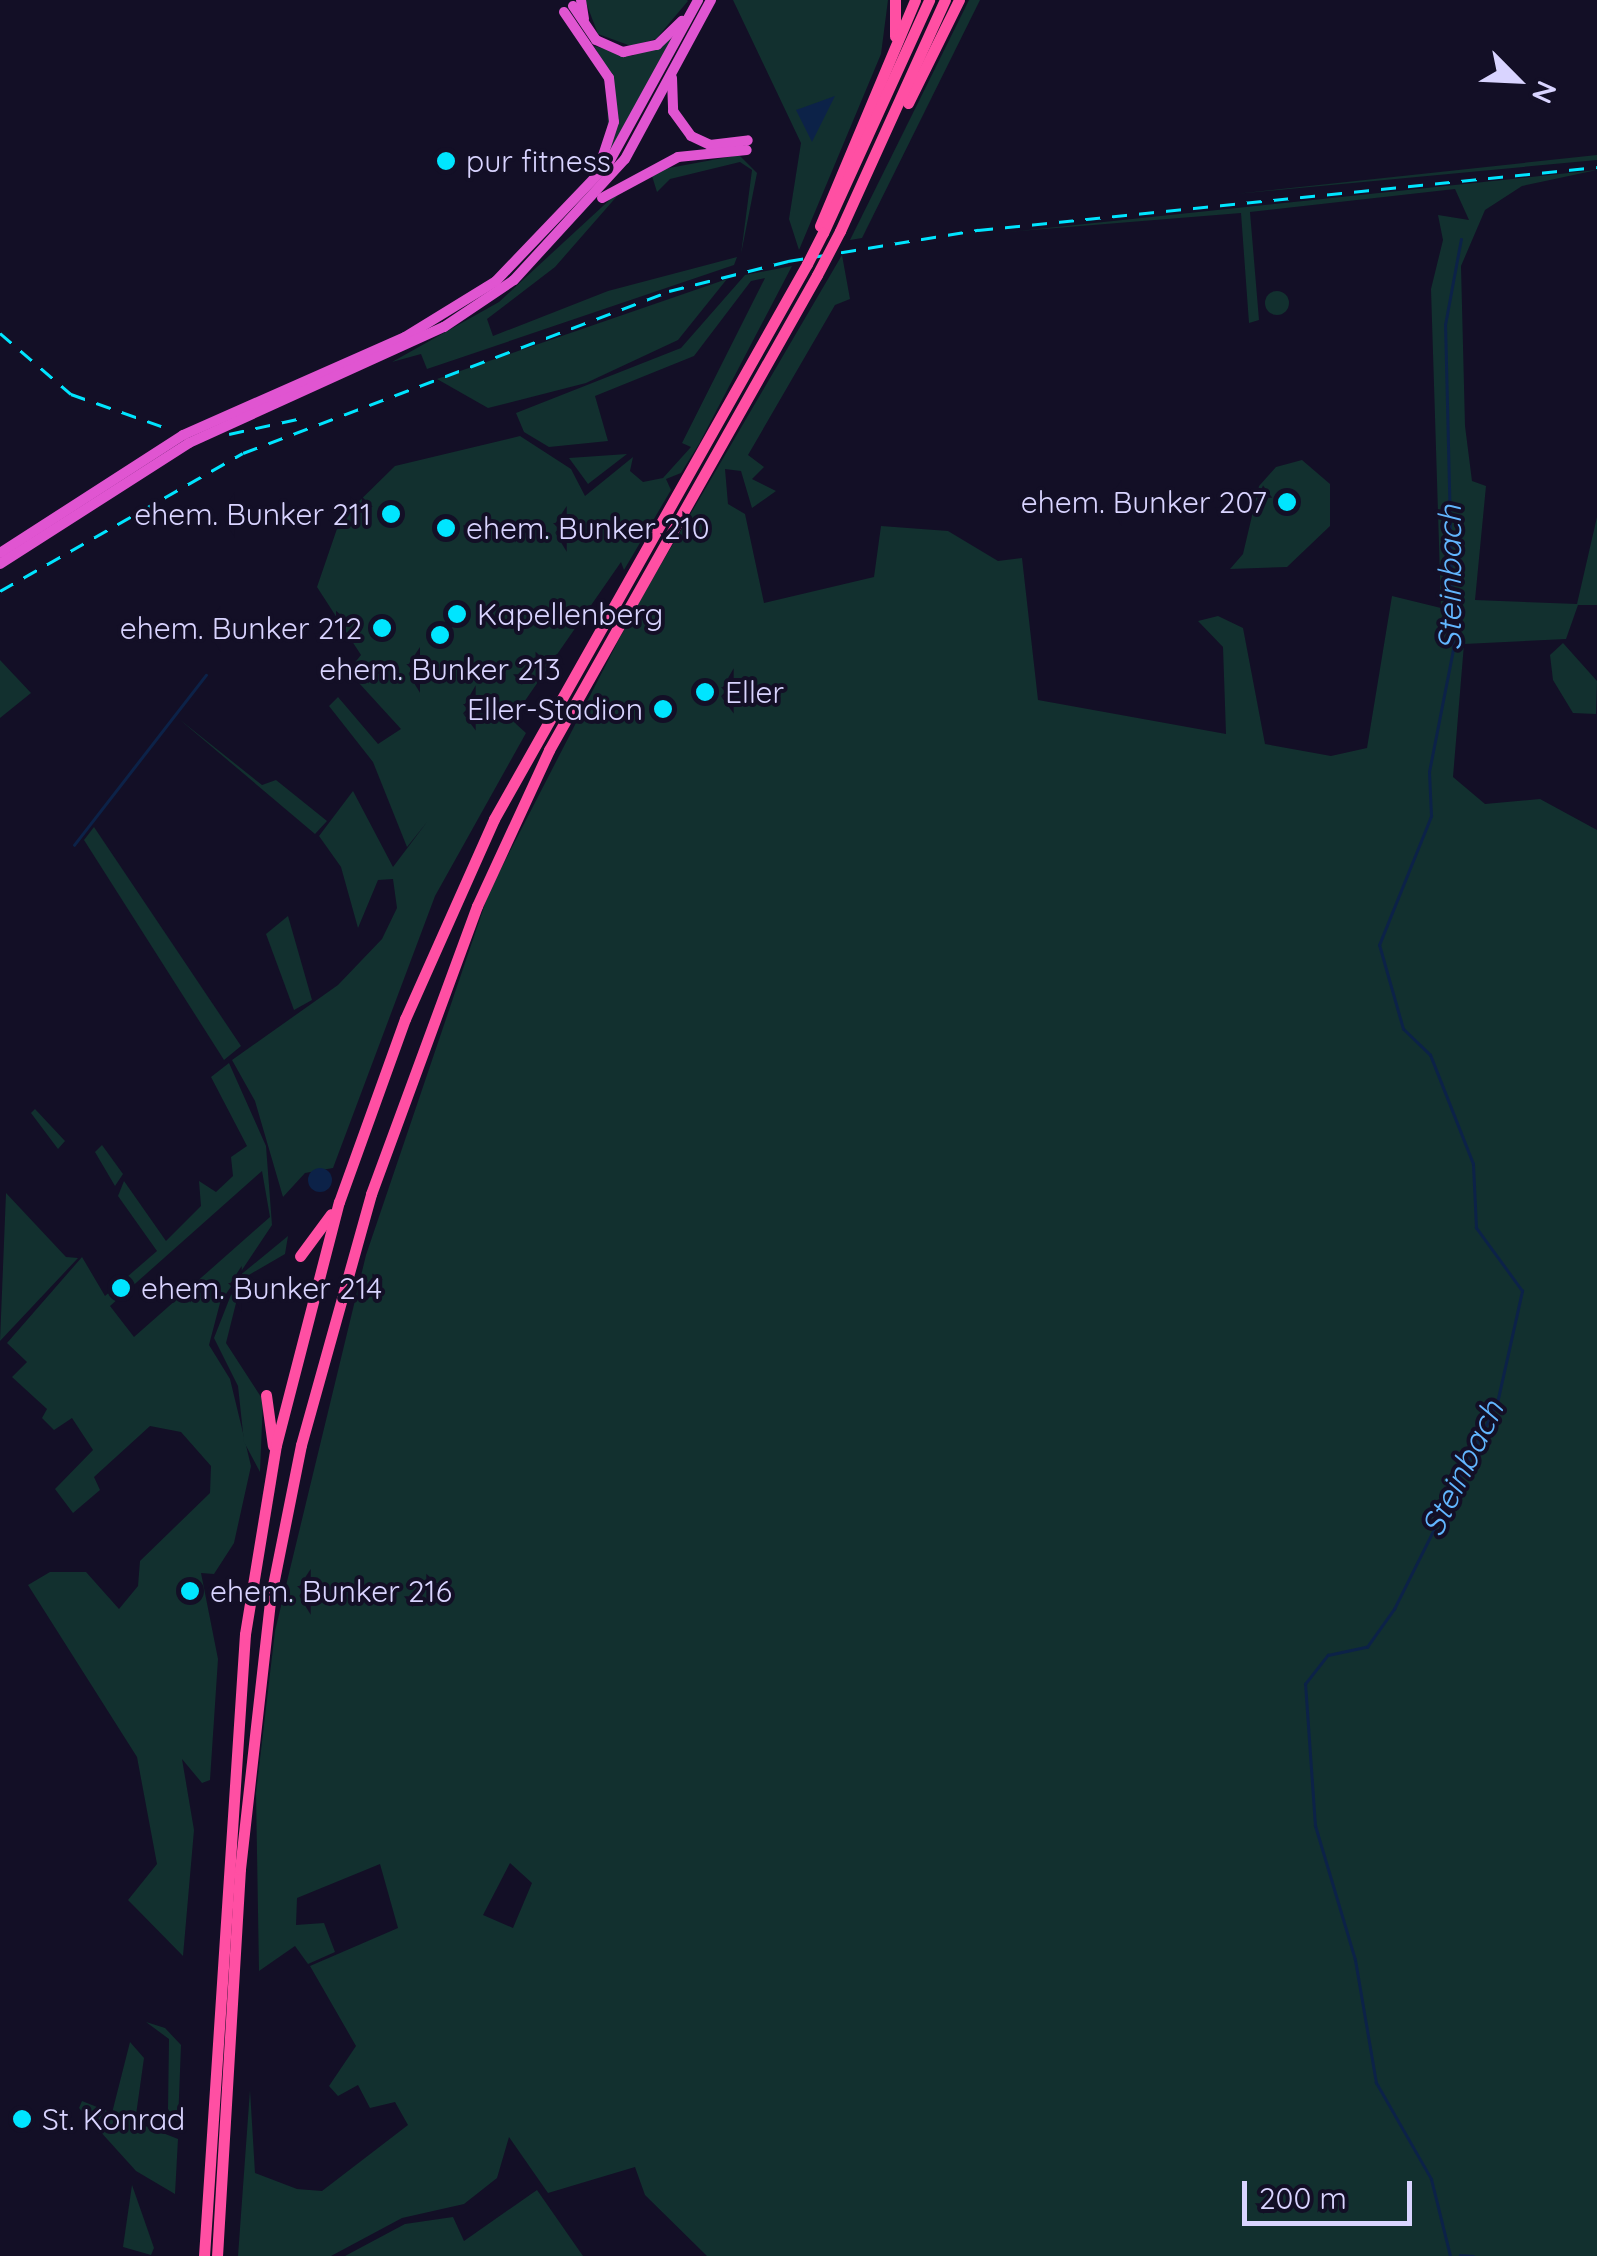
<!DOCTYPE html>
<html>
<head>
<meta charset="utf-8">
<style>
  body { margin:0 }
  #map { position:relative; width:1597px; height:2256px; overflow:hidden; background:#130f26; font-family:Quicksand,sans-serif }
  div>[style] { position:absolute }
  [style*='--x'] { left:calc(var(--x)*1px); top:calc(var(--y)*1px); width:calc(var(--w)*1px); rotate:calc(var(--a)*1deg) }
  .green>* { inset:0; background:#12302f }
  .round { border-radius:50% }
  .water>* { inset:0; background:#0c2248 }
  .stream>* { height:2.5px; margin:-1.25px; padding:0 1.25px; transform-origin:1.25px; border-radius:1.25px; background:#0c2248 }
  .trunk>* { height:10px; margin:-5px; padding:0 5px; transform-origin:5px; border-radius:5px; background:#e055d1 }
  .motorway>* { height:11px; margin:-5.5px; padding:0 5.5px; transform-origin:5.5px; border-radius:5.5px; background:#ff4fa3 }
  .rail>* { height:2.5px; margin-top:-1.25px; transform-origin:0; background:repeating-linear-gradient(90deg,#00e5ff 0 15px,transparent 0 27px) }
  .motorway-bridge>* { height:11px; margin:-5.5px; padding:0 5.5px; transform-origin:5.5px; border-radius:5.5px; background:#ff4fa3 }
  .dots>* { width:28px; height:28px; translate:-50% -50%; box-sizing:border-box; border:5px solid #130f26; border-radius:50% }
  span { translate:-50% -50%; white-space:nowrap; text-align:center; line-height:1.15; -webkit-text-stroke:8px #130f26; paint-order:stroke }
  .poi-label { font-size:30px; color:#d9d4ff }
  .left { translate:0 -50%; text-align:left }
  .right { translate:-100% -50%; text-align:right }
  .water-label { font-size:32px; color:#62b6ff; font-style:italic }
  .north { position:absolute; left:1467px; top:30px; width:100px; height:100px; -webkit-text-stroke:8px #130f26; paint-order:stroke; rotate:114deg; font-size:28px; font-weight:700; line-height:40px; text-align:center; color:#d9d4ff }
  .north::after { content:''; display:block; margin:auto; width:35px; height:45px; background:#d9d4ff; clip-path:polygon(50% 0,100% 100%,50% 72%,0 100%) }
  .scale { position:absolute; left:1242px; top:2181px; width:170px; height:45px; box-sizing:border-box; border:5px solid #d9d4ff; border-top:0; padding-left:12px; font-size:30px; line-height:35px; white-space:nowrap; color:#d9d4ff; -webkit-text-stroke:8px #130f26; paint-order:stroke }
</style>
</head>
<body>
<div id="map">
  <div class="green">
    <i style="clip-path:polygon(585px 0,687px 0,688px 1px,656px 39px,631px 46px,598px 34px)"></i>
    <i style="clip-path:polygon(733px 0,888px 0,881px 54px,799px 250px,789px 219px,801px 143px)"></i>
    <i style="clip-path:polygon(969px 0,980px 0,862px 238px,850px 240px)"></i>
    <i style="clip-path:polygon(673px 35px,634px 111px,608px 154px,607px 68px,594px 46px,632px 56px)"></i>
    <i style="clip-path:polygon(739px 155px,757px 173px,741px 254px,752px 170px,740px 162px,670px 179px,657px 192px,652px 176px,618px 195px,555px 267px,487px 319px,493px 336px,608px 291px,737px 257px,734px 265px,427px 369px,421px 354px,392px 362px,499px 302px,616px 194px,653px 171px)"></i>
    <i style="clip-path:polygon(1597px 155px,1597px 160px,1235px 194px,1272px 190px)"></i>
    <i style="clip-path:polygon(evenodd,1597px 170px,1522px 186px,1485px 210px,1461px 266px,1465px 426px,1472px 481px,1486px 486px,1475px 600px,1577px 604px,1597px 517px,1597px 605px,1578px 605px,1566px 639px,1464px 644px,1453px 777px,1485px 804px,1540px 799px,1597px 830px,1597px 2256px,707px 2256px,645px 2195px,635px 2167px,548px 2193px,509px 2137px,497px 2178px,464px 2204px,402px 2218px,331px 2256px,238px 2256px,250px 2090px,255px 2173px,297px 2189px,322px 2191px,408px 2125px,395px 2102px,370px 2108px,358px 2085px,338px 2096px,329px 2086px,356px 2046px,310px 1966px,398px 1928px,380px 1864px,297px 1898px,296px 1925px,324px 1923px,335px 1952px,308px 1964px,295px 1946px,259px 1971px,256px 1793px,275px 1631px,366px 1255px,489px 892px,632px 614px,842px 255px,850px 299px,835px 305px,748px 455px,764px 467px,752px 479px,776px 491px,752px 508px,741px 471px,725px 469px,728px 504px,745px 514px,764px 603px,874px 577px,881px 526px,948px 531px,998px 561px,1022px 558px,1038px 700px,1226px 734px,1223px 647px,1198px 621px,1218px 616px,1243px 628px,1265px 744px,1331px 756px,1367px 748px,1392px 596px,1441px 608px,1431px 289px,1443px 240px,1438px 215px,1469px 220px,1455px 189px,1250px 212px,1259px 320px,1249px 323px,1241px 213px,1008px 232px,1597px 170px,510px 1863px,532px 1883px,513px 1928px,483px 1915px,510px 1863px)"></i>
    <i style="clip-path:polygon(792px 266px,699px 444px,681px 473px,666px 479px,671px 490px,624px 570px,621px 562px,522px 705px,516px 724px,526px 733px,435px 896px,333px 1168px,305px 1173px,283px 1197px,255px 1101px,232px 1060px,338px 985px,382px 939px,397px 908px,393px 879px,378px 880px,358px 928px,341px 867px,319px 836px,353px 791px,393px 867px,427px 822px,407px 847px,373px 762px,329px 706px,338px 697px,378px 744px,401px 729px,348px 671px,361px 655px,317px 587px,340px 520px,395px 466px,520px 436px,571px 469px,585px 496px,633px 457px,630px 471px,643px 482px,663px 478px,691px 447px,682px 443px,765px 278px,751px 281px,694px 356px,595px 396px,608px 441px,549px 447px,524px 432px,516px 413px,681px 348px,745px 275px)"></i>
    <i style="clip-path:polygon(727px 279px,678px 340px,586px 383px,488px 408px,437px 379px)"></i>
    <i class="round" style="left:1265px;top:291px;width:24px;height:24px"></i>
    <i style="clip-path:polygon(627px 454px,588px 484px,569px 458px)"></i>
    <i style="clip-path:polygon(1302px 460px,1330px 484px,1330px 526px,1287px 567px,1230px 569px,1243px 554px,1259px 486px,1276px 467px)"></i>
    <i style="clip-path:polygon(1563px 643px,1597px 681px,1596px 714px,1573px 713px,1553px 680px,1550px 655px)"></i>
    <i style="clip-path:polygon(0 660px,31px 693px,0 718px)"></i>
    <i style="clip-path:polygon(179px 719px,262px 785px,276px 780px,327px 821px,315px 834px)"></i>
    <i style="clip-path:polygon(94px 827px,241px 1046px,224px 1060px,84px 840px)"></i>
    <i style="clip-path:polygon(288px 916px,312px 1000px,294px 1010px,266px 934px)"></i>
    <i style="clip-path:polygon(evenodd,229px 1063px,266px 1146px,272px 1225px,220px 1303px,209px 1345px,230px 1379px,251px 1466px,234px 1543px,214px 1574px,201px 1573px,218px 1659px,210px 1780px,202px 1783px,182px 1759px,194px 1830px,183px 1956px,128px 1900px,157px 1864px,137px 1757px,28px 1585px,50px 1572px,86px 1572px,119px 1609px,138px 1586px,140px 1561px,210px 1493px,211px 1466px,181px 1432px,150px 1426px,94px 1477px,100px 1490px,73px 1513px,55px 1489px,93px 1450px,72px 1418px,54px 1430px,42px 1418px,47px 1409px,12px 1377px,27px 1362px,7px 1343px,82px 1257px,105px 1296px,157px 1251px,118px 1196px,124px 1181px,166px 1241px,201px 1206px,199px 1181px,216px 1192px,233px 1176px,231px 1157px,247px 1146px,211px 1077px,229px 1063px,262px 1171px,270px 1217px,134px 1337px,110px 1306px,262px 1171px)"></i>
    <i style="clip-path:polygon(35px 1109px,65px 1141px,58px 1149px,31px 1113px)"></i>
    <i style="clip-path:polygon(102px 1145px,123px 1174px,115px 1186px,95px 1152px)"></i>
    <i style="clip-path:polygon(6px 1193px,66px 1257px,78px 1258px,0 1341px)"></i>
    <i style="clip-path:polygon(288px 1236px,285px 1254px,242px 1279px,226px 1343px,263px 1400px,260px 1472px,244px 1442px,238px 1386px,214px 1338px,238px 1277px)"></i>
    <i style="clip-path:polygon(146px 2022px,165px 2028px,181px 2045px,178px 2123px,168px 2109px,169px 2039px)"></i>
    <i style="clip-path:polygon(130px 2042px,144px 2058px,135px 2122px,178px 2139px,175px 2194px,136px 2171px,79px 2108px,82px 2101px,112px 2113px)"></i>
    <i style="clip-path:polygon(132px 2185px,154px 2248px,151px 2255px,123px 2247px)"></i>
    <i style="clip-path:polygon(537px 2190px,583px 2256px,345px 2256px,405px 2224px,453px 2217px,464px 2241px)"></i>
  </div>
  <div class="water">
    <i style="clip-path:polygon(835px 96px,812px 142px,796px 110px)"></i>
    <i class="round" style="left:308px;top:1168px;width:24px;height:24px"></i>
  </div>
  <div class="stream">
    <i style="--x:74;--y:845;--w:215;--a:-52.2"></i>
    <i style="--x:1460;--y:2255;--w:13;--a:4"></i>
    <i style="--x:1450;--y:2256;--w:79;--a:-103.9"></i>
    <i style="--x:1431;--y:2179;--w:111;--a:-119.8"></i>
    <i style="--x:1376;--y:2083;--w:125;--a:-99.7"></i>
    <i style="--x:1355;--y:1960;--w:140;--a:-106.6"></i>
    <i style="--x:1315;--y:1826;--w:142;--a:-94"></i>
    <i style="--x:1305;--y:1684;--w:37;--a:-52"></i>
    <i style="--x:1328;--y:1655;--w:40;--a:-12"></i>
    <i style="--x:1367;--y:1647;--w:47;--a:-54.6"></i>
    <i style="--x:1394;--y:1609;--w:230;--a:-63.4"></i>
    <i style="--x:1497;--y:1403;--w:115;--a:-77.4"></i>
    <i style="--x:1522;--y:1291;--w:78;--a:-126.1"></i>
    <i style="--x:1476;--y:1228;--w:64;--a:-92.7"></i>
    <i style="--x:1473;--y:1164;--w:117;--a:-111.5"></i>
    <i style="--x:1430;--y:1055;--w:37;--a:-136"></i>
    <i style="--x:1403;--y:1029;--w:87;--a:-105.9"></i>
    <i style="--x:1379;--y:945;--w:139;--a:-68"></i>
    <i style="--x:1431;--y:816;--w:44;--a:-92.6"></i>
    <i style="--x:1429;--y:772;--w:124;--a:-78.9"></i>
    <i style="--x:1453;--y:650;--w:325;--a:-91.4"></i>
    <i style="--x:1445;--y:325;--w:87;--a:-79.5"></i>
  </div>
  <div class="trunk">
    <i style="--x:581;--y:0;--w:19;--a:81"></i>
    <i style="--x:573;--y:6;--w:41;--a:55.9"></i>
    <i style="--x:596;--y:40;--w:30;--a:24"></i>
    <i style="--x:623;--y:52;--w:35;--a:-12"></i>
    <i style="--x:657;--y:45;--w:35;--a:-44"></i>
    <i style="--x:564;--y:12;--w:80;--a:55.7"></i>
    <i style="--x:609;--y:78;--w:44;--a:83.5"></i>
    <i style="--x:614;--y:122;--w:48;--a:108.1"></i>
    <i style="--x:672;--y:78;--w:33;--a:88"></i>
    <i style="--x:673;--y:111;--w:31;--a:54"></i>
    <i style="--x:691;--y:136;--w:21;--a:25"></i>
    <i style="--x:710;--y:145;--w:38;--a:-7"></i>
    <i style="--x:602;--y:198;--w:86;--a:-28.3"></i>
    <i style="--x:678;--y:157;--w:69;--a:-5.8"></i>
    <i style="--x:0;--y:553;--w:218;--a:-32.8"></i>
    <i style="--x:183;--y:435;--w:243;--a:-23.8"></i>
    <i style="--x:405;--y:337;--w:107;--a:-31.6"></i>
    <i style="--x:496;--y:281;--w:162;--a:-46.3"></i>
    <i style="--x:608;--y:164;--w:187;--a:-61.2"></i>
    <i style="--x:0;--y:564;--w:224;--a:-32.6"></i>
    <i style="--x:189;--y:443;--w:280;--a:-24.5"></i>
    <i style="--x:444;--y:327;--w:84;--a:-33.9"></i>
    <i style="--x:514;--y:280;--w:164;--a:-47.5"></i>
    <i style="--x:625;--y:159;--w:181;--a:-61.6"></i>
  </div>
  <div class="motorway">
    <i style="--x:895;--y:36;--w:36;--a:-90"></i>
    <i style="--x:908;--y:103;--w:115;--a:-63.7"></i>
    <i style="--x:820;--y:226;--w:245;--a:-67.2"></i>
    <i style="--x:840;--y:231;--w:254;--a:-65.6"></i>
    <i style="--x:823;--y:233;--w:256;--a:-65.5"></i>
    <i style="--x:300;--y:1256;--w:52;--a:-53.6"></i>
    <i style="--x:266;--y:1395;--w:51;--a:82.2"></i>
    <i style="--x:204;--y:2256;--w:623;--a:-86.23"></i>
    <i style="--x:245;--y:1634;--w:192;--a:-80.7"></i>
    <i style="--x:276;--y:1445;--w:251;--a:-75.5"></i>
    <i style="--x:339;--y:1202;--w:195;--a:-70.2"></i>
    <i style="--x:405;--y:1019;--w:219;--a:-66"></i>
    <i style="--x:494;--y:819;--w:637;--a:-60.58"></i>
    <i style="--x:217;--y:2256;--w:388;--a:-86.6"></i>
    <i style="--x:240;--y:1869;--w:271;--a:-83.6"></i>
    <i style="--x:270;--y:1600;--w:158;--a:-78.7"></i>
    <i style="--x:301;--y:1445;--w:261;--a:-74.4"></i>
    <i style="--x:371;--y:1194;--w:307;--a:-69.8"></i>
    <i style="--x:477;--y:906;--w:172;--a:-65.2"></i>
    <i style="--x:549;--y:750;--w:545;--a:-60.57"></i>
  </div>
  <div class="rail">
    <i style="--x:0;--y:333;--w:94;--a:40.7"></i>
    <i style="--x:71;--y:394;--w:96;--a:19.6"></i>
    <i style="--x:229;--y:434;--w:70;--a:-12.4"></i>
    <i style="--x:0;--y:591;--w:279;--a:-29.6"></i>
    <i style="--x:243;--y:453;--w:456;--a:-20.8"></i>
    <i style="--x:669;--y:291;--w:123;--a:-14.1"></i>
    <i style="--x:788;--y:261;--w:193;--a:-9.3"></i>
    <i style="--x:978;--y:230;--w:622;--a:-5.81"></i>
  </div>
  <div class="motorway-bridge">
    <i style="--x:807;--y:264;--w:35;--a:-63"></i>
    <i style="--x:817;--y:275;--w:50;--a:-62.4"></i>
  </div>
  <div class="dots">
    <i style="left:446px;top:161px;background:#00e5ff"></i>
    <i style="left:1287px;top:502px;background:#00e5ff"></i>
    <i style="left:391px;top:514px;background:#00e5ff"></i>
    <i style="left:446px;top:528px;background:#00e5ff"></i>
    <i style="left:457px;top:614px;background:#00e5ff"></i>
    <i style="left:382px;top:628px;background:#00e5ff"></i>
    <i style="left:440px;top:635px;background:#00e5ff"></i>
    <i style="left:705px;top:692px;background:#00e5ff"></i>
    <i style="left:663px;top:709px;background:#00e5ff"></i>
    <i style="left:121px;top:1288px;background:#00e5ff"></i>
    <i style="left:190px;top:1591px;background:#00e5ff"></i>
    <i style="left:22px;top:2119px;background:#00e5ff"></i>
  </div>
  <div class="poi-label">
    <span class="left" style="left:466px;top:161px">pur fitness</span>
    <span class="right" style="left:1267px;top:502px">ehem. Bunker 207</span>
    <span class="right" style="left:371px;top:514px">ehem. Bunker 211</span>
    <span class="left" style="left:466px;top:528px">ehem. Bunker 210</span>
    <span class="left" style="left:477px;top:614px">Kapellenberg</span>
    <span class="right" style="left:362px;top:628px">ehem. Bunker 212</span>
    <span style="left:440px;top:669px">ehem. Bunker 213</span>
    <span class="left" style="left:725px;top:692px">Eller</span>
    <span class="right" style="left:643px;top:709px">Eller-Stadion</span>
    <span class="left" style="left:141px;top:1288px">ehem. Bunker 214</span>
    <span class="left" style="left:210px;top:1591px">ehem. Bunker 216</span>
    <span class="left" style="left:42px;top:2119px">St. Konrad</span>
  </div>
  <div class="water-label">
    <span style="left:1449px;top:578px;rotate:-90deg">Steinbach</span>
    <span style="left:1462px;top:1468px;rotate:-64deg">Steinbach</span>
  </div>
  <div class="north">N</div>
  <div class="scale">200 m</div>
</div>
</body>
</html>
